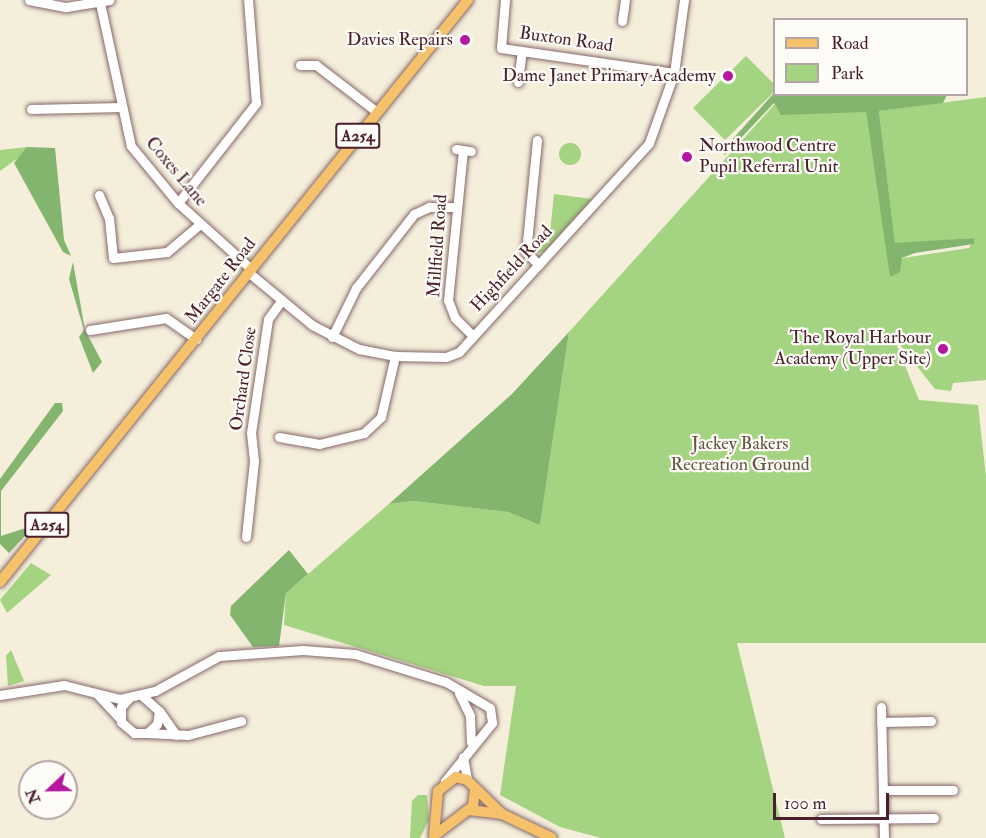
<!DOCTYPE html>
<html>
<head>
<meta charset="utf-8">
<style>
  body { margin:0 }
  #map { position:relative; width:986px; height:838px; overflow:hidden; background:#f4eedb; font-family:"IM FELL Double Pica",serif }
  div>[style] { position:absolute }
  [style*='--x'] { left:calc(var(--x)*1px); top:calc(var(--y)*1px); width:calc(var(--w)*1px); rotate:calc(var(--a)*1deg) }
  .green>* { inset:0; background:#a4d381 }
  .round { border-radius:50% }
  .forest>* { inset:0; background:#83b56f }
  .roads { filter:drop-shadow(0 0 2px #866769) drop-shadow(0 0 2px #866769) }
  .minor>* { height:9px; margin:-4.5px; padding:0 4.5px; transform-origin:4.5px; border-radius:4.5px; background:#fff }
  .major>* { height:10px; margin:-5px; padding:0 5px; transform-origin:5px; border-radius:5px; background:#f5c16b }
  .dots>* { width:16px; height:16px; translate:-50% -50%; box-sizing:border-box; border:3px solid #fdfcf7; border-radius:50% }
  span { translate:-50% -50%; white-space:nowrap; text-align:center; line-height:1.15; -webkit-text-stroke:4.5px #fdfcf7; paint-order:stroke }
  .shield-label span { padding:2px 4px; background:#fdfcf7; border:2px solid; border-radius:4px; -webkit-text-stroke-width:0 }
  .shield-label { font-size:16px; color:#4a1f2b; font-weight:700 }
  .poi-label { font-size:18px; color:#4a1f2b }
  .right { translate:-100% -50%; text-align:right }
  .left { translate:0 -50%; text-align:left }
  .street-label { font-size:18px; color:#4a1f2b }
  .park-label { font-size:18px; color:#655545 }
  .legend { position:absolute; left:773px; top:18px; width:195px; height:78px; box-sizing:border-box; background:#fdfcf7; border:2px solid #b5a4a5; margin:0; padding:8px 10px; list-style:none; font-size:18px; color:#4a1f2b }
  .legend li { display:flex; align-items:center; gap:12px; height:30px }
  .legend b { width:30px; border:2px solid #b5a4a5 }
  .north { position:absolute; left:18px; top:760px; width:60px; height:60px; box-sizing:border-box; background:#fdfcf7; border:2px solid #b5a4a5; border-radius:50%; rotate:248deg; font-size:16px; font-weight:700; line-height:24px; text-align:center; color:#4a1f2b }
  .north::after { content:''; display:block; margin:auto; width:21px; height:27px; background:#b5179e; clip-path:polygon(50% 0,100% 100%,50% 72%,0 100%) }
  .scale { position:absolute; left:773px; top:793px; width:116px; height:27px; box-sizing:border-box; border:3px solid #4a1f2b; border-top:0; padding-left:8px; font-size:18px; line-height:21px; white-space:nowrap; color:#4a1f2b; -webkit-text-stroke:4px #fdfcf7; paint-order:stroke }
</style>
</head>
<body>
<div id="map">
  <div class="green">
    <i style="clip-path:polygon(746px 56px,774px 84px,774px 92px,725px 140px,693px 108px)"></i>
    <i style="clip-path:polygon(986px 97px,986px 380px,953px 383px,951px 391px,935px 389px,893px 336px,919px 400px,978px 405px,986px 477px,986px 643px,737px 643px,785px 838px,601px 838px,560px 827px,500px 795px,516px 686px,484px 686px,284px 625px,286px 593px,389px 504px,413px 501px,508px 512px,540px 525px,569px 332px,774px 105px,866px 112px,891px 277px,903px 258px,969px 248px,974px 238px,895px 244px,879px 111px)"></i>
    <i class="round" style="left:559px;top:143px;width:22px;height:22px"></i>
    <i style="clip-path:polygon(27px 147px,28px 151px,0 171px,0 150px)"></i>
    <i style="clip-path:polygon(554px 194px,592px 199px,544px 252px,537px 253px,534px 244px,549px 243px)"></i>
    <i style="clip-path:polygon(31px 563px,51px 575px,7px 613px,0 600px)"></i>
    <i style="clip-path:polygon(11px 650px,24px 681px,8px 686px,6px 656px)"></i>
    <i style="clip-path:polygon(418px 795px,427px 795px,429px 820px,420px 838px,410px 838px,412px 801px)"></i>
  </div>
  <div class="forest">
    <i style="clip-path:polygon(774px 93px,947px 95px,943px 103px,879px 111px,895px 243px,974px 238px,974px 244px,915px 253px,902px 258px,900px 272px,890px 277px,866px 112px,781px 115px,774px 103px,725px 155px,722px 151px)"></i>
    <i style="clip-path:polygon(27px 147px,55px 148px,64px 240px,71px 256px,63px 252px,14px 163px)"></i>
    <i style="clip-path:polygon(73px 262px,85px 330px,102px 362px,93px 373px,79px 337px,84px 330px,69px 279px)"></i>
    <i style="clip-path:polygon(569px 332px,540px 525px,508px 512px,413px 501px,389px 504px,512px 394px)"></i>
    <i style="clip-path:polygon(55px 403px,62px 403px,63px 411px,1px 491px,1px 536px,35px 525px,9px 553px,0 544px,0 479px)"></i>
    <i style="clip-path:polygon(289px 550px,308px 574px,286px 593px,279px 646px,253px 647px,230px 615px,231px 606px)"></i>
  </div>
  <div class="roads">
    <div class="minor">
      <i style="--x:29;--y:0;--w:38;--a:11"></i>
      <i style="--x:66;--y:7;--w:44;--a:-9.2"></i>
      <i style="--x:505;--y:0;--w:48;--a:94.8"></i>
      <i style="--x:501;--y:48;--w:175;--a:8.2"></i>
      <i style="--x:100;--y:3;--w:146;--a:77.8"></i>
      <i style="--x:131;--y:146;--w:74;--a:50.5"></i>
      <i style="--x:178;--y:203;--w:98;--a:42.1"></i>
      <i style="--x:622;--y:21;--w:21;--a:-82"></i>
      <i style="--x:300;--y:65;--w:16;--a:0"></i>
      <i style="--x:316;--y:65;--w:77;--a:37.6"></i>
      <i style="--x:518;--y:82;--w:31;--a:-83"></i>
      <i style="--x:31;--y:109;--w:91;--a:-1.3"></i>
      <i style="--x:537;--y:140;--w:113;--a:95.6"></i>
      <i style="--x:526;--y:252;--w:18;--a:45"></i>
      <i style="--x:456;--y:149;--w:15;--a:8"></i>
      <i style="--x:463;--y:150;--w:151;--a:95.7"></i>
      <i style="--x:448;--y:300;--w:19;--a:69"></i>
      <i style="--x:455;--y:318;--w:25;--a:45"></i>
      <i style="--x:99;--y:195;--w:25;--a:67"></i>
      <i style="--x:109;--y:218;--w:40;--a:84.3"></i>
      <i style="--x:113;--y:258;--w:54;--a:-6.3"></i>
      <i style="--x:167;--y:252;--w:43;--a:-40.3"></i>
      <i style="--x:178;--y:203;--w:127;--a:-52"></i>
      <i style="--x:256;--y:103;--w:103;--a:-94.4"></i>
      <i style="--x:248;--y:272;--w:83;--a:39.6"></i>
      <i style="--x:312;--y:325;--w:53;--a:27.1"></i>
      <i style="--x:359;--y:349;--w:37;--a:11"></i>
      <i style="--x:395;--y:356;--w:51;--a:1.1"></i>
      <i style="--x:446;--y:357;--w:14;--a:-21"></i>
      <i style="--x:459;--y:352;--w:282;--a:-47.7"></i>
      <i style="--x:649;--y:143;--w:74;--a:-70.3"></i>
      <i style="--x:674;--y:73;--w:74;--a:-82.2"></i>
      <i style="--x:90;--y:330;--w:77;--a:-9"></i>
      <i style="--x:166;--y:318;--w:37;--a:35"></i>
      <i style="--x:332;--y:337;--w:55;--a:-63.9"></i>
      <i style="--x:356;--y:288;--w:94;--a:-51.9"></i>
      <i style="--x:414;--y:214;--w:17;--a:-25"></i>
      <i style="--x:429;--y:207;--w:28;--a:0"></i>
      <i style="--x:279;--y:437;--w:41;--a:9.9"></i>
      <i style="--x:319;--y:444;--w:46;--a:-13.7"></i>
      <i style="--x:364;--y:433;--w:23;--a:-43"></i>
      <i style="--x:381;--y:417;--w:63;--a:-77.1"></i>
      <i style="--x:246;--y:537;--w:76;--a:-84"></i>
      <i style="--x:254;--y:461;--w:28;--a:-96"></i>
      <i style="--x:251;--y:433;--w:115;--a:-81.5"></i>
      <i style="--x:268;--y:319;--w:22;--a:-54"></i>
      <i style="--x:459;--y:693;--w:25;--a:64"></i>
      <i style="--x:470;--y:716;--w:26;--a:88"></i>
      <i style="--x:0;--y:695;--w:65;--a:-8.9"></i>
      <i style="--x:64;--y:685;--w:58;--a:14"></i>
      <i style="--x:120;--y:699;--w:36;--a:-13"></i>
      <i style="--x:155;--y:691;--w:73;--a:-28.7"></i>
      <i style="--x:219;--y:656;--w:84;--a:-4.1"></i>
      <i style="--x:303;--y:650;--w:52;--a:4.4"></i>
      <i style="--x:355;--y:654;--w:95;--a:17.1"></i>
      <i style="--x:446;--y:682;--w:51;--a:30.6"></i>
      <i style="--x:490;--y:708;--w:15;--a:82"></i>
      <i style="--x:492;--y:723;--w:75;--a:129"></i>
      <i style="--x:98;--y:695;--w:34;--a:47"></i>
      <i style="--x:129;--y:698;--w:12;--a:132"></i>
      <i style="--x:121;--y:707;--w:15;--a:90"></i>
      <i style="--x:121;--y:722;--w:17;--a:40"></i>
      <i style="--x:134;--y:733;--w:13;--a:0"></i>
      <i style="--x:147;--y:733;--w:13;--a:-42"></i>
      <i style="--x:157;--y:724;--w:13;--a:-81"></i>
      <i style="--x:159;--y:711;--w:24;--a:-138"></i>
      <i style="--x:881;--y:707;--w:131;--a:88.7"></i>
      <i style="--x:160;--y:712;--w:28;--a:55"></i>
      <i style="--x:881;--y:722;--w:50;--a:-1.1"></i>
      <i style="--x:147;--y:733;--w:41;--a:2.8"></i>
      <i style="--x:188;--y:735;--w:55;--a:-14.8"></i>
      <i style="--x:463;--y:757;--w:23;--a:80"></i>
      <i style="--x:883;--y:790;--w:70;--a:0"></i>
      <i style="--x:821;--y:819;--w:113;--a:-0.5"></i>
    </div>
    <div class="major">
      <i style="--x:0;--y:582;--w:747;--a:-51.2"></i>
      <i style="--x:469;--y:810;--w:32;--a:7"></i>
      <i style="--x:435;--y:835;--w:48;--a:-37.3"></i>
      <i style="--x:473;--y:806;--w:17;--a:-83"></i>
      <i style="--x:434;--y:836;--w:45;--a:-84.9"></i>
      <i style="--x:438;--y:791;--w:23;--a:-38"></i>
      <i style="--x:456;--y:777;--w:11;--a:15"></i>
      <i style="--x:467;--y:780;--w:49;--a:44.2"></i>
      <i style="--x:502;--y:814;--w:55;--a:25.6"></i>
    </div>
  </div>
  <div class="dots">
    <i style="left:465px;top:40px;background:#b5179e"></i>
    <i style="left:728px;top:76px;background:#b5179e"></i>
    <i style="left:687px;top:157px;background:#b5179e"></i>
    <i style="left:943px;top:349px;background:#b5179e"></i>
  </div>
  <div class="shield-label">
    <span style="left:358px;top:136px">A254</span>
    <span style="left:47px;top:525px">A254</span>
  </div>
  <div class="poi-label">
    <span class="right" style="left:453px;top:40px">Davies Repairs</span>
    <span class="right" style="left:716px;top:76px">Dame Janet Primary Academy</span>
    <span class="left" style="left:699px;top:157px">Northwood Centre<br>Pupil Referral Unit</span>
    <span class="right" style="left:931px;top:349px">The Royal Harbour<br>Academy (Upper Site)</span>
  </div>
  <div class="street-label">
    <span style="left:566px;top:40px;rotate:8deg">Buxton Road</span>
    <span style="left:176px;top:172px;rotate:50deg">Coxes Lane</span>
    <span style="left:438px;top:246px;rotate:-86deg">Millfield Road</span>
    <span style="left:512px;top:269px;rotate:-47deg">Highfield Road</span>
    <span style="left:221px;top:281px;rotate:-52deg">Margate Road</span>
    <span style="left:244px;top:379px;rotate:-82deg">Orchard Close</span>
  </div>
  <div class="park-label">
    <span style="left:740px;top:455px">Jackey Bakers<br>Recreation Ground</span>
  </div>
  <ul class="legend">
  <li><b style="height:8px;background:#f5c16b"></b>Road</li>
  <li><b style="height:16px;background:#a4d381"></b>Park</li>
  </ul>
  <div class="north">N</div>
  <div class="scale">100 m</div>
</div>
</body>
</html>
